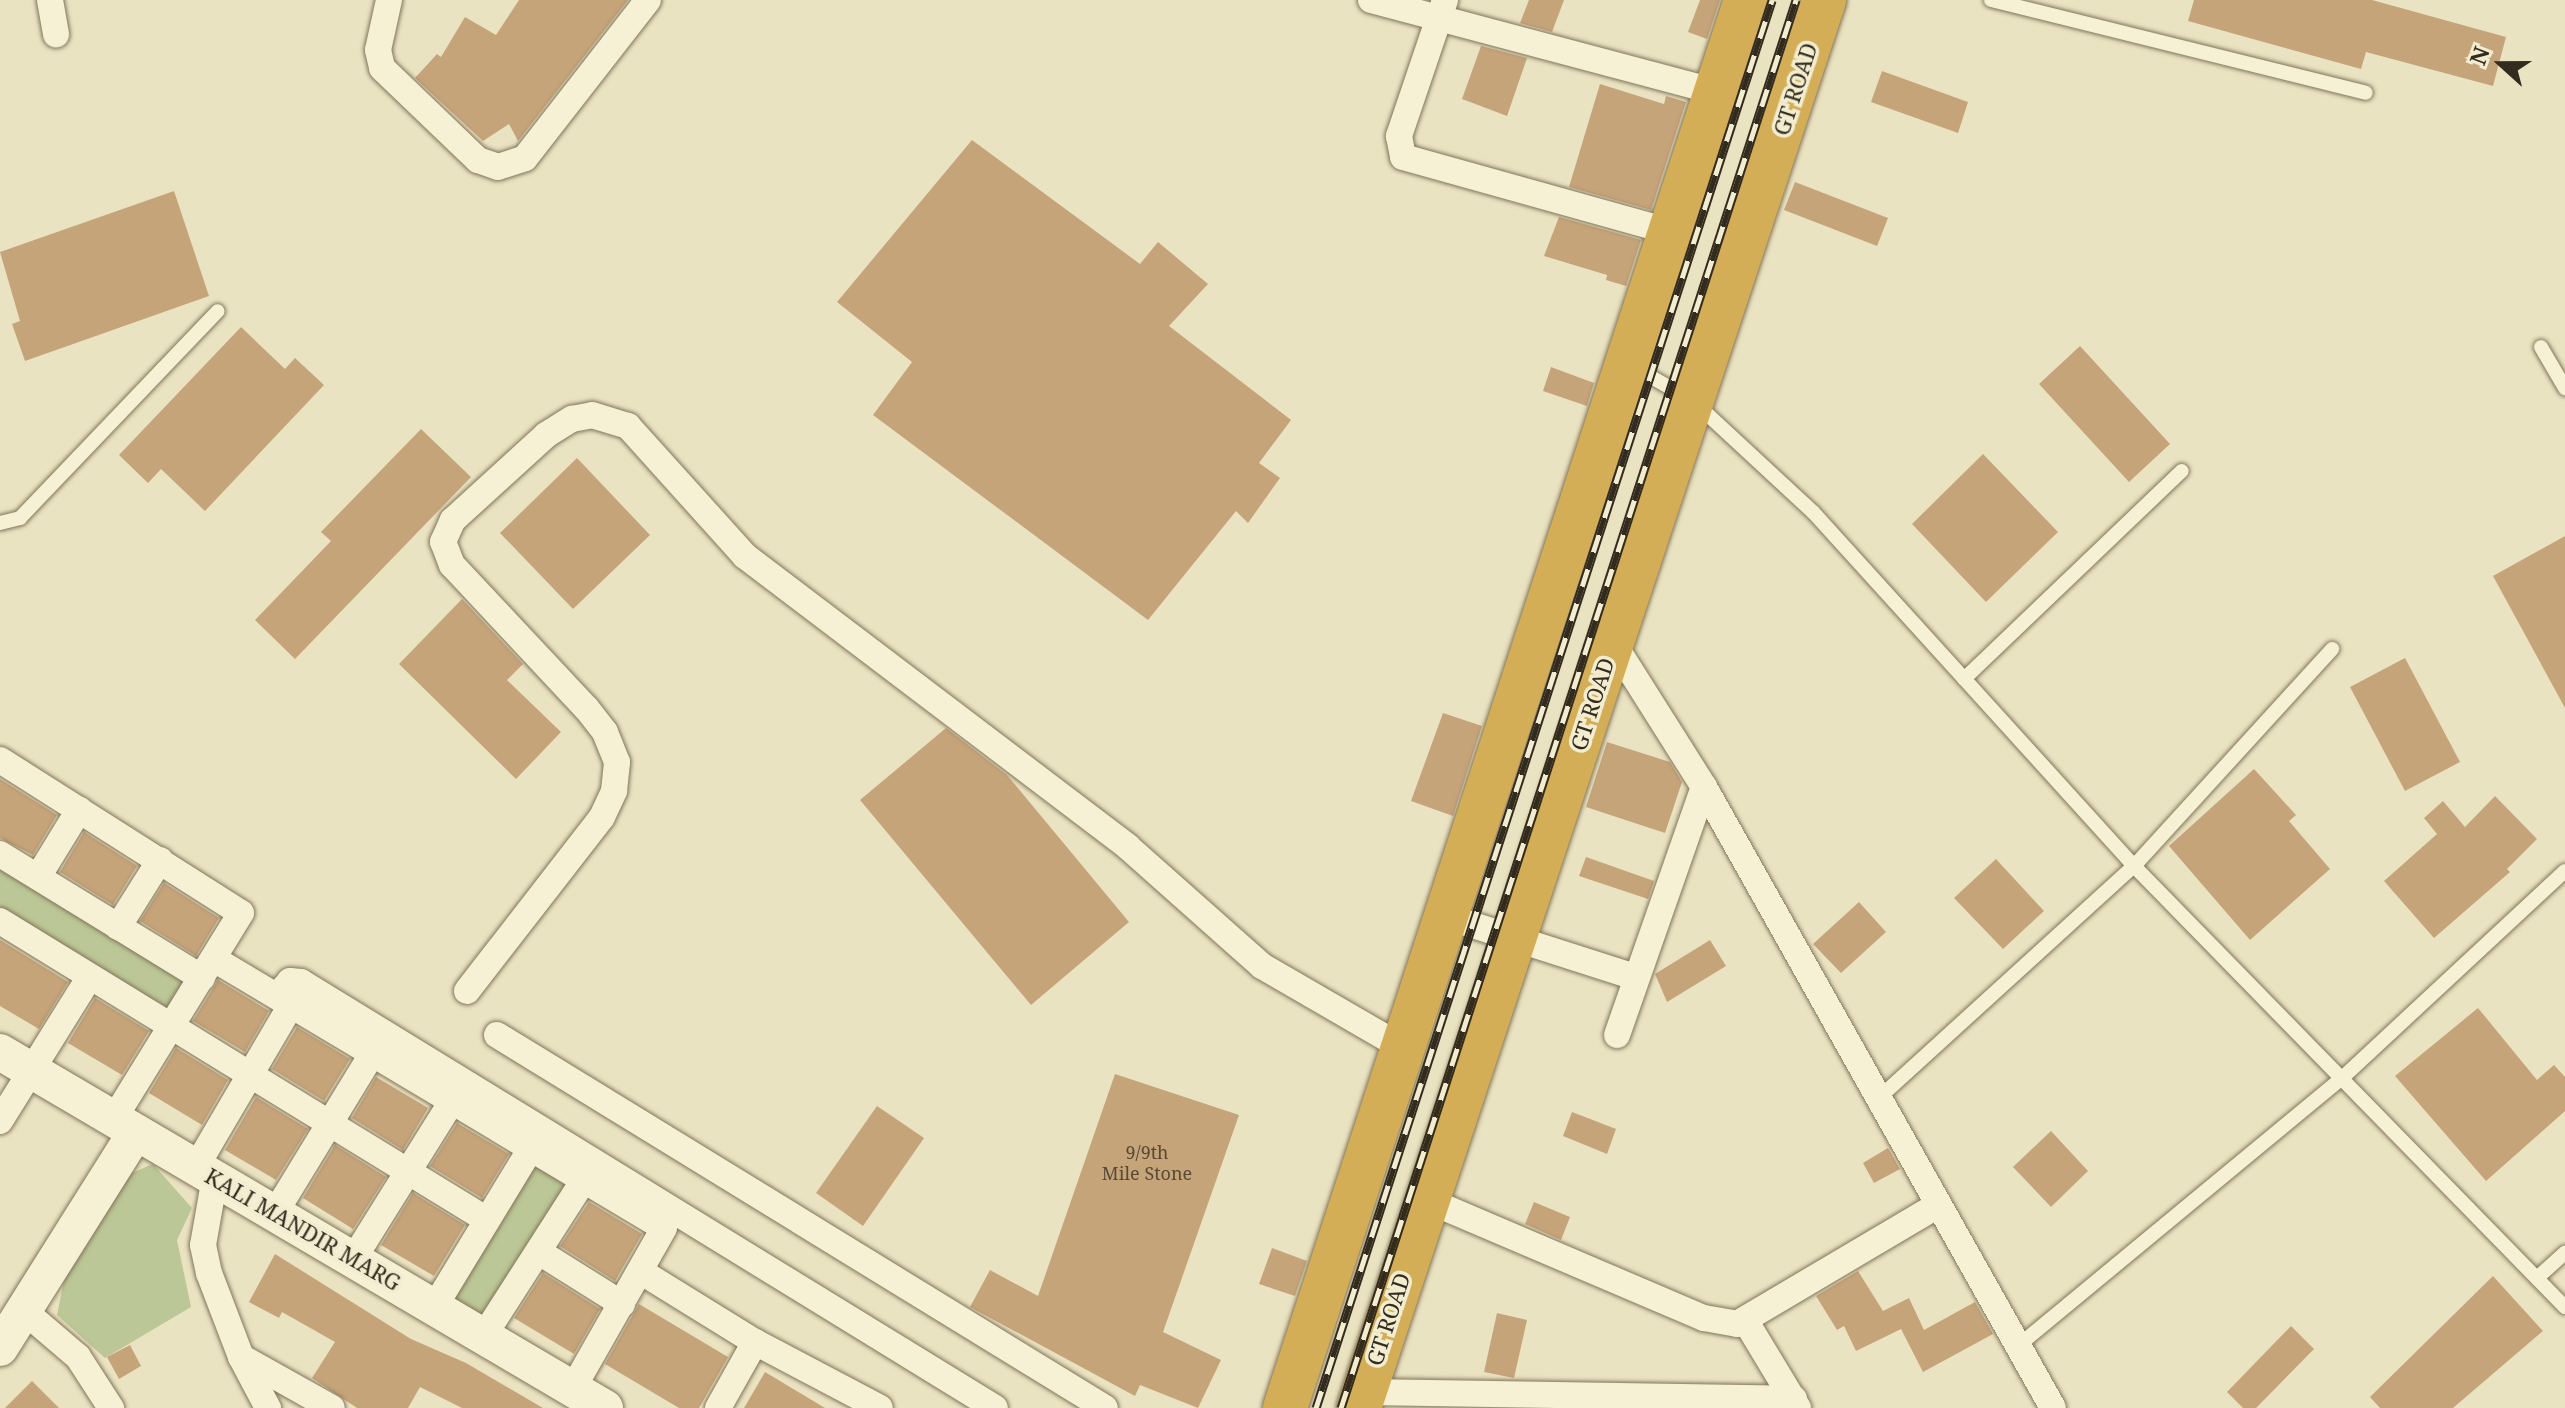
<!DOCTYPE html>
<html>
<head>
<meta charset="utf-8">
<style>
  body { margin:0 }
  #map { position:relative; width:2565px; height:1408px; overflow:hidden; background:#eae3c1; font-family:"Noto Serif",serif }
  div>[style] { position:absolute }
  [style*='--x'] { left:calc(var(--x)*1px); top:calc(var(--y)*1px); width:calc(var(--w)*1px); rotate:calc(var(--a)*1deg) }
  .green>* { inset:0; background:#bbc796 }
  .building>* { inset:0; background:#c6a47a }
  .roads { filter:drop-shadow(0 0 2px #82755a) drop-shadow(0 0 2px #82755a) }
  .lane>* { height:14px; margin:-7px; padding:0 7px; transform-origin:7px; border-radius:7px; background:#f6f0d4 }
  .street>* { height:26px; margin:-13px; padding:0 13px; transform-origin:13px; border-radius:13px; background:#f6f0d4 }
  .secondary>* { height:36px; margin:-18px; padding:0 18px; transform-origin:18px; border-radius:18px; background:#f6f0d4 }
  .highway>* { height:44px; margin:-22px; padding:0 22px; transform-origin:22px; border-radius:22px; background:#d4ae57 }
  .rail>* { height:9px; margin-top:-4.5px; transform-origin:0; background:repeating-linear-gradient(90deg,#f2edd0 0 18px,#332b1d 0 36px); box-sizing:border-box; border-block:2px solid #332b1d }
  span { translate:-50% -50%; white-space:nowrap; text-align:center; line-height:1.15; -webkit-text-stroke:7px #f2edd0; paint-order:stroke }
  .number-label { font-size:18px; color:#584934 }
  .number-label span { -webkit-text-stroke-width:0 }
  .street-label { font-size:22px; color:#332b1d }
  .north { position:absolute; left:2461px; top:24px; width:80px; height:80px; -webkit-text-stroke:6px #f2edd0; paint-order:stroke; rotate:291deg; font-size:22px; font-weight:700; line-height:32px; text-align:center; color:#332b1d }
  .north::after { content:''; display:block; margin:auto; width:28px; height:36px; background:#332b1d; clip-path:polygon(50% 0,100% 100%,50% 72%,0 100%) }
</style>
</head>
<body>
<div id="map">
  <div class="green">
    <i style="clip-path:polygon(0 862px,189px 979px,167px 1015px,0 911px)"></i>
    <i style="clip-path:polygon(527px 1159px,574px 1191px,484px 1330px,439px 1305px)"></i>
    <i style="clip-path:polygon(153px 1164px,192px 1208px,177px 1240px,191px 1307px,105px 1358px,57px 1315px,74px 1230px,127px 1175px)"></i>
  </div>
  <div class="building">
    <i style="clip-path:polygon(519px 0,628px 0,518px 141px,509px 124px,483px 141px,415px 78px,437px 54px,441px 57px,465px 17px,496px 35px)"></i>
    <i style="clip-path:polygon(1529px 0,1564px 0,1552px 32px,1520px 23px)"></i>
    <i style="clip-path:polygon(1700px 0,1720px 0,1707px 39px,1688px 32px)"></i>
    <i style="clip-path:polygon(2194px 0,2372px 0,2506px 37px,2493px 86px,2366px 52px,2361px 69px,2188px 21px)"></i>
    <i style="clip-path:polygon(1481px 46px,1527px 58px,1507px 116px,1462px 99px)"></i>
    <i style="clip-path:polygon(1882px 71px,1968px 102px,1958px 133px,1871px 102px)"></i>
    <i style="clip-path:polygon(1600px 84px,1664px 104px,1666px 96px,1686px 102px,1651px 210px,1569px 187px)"></i>
    <i style="clip-path:polygon(972px 140px,1140px 264px,1158px 242px,1208px 284px,1169px 326px,1291px 420px,1259px 463px,1280px 478px,1248px 523px,1236px 511px,1148px 620px,873px 415px,912px 362px,837px 302px)"></i>
    <i style="clip-path:polygon(1795px 182px,1888px 218px,1877px 246px,1784px 210px)"></i>
    <i style="clip-path:polygon(174px 191px,209px 296px,25px 361px,12px 324px,20px 321px,0 252px)"></i>
    <i style="clip-path:polygon(1559px 217px,1641px 240px,1626px 286px,1606px 280px,1607px 275px,1544px 256px)"></i>
    <i style="clip-path:polygon(241px 327px,285px 369px,295px 358px,324px 385px,205px 511px,161px 469px,148px 483px,119px 455px)"></i>
    <i style="clip-path:polygon(2080px 346px,2170px 444px,2129px 482px,2039px 384px)"></i>
    <i style="clip-path:polygon(1551px 367px,1594px 383px,1587px 406px,1543px 391px)"></i>
    <i style="clip-path:polygon(421px 429px,471px 477px,295px 659px,255px 620px,331px 541px,321px 532px)"></i>
    <i style="clip-path:polygon(1983px 454px,2058px 532px,1986px 602px,1912px 524px)"></i>
    <i style="clip-path:polygon(577px 458px,650px 535px,573px 609px,500px 533px)"></i>
    <i style="clip-path:polygon(2565px 536px,2565px 708px,2493px 576px)"></i>
    <i style="clip-path:polygon(462px 599px,523px 664px,507px 680px,561px 732px,516px 779px,399px 664px)"></i>
    <i style="clip-path:polygon(2405px 658px,2460px 762px,2405px 791px,2350px 687px)"></i>
    <i style="clip-path:polygon(1443px 713px,1482px 726px,1453px 816px,1411px 801px)"></i>
    <i style="clip-path:polygon(946px 728px,1007px 775px,1129px 922px,1031px 1005px,860px 800px)"></i>
    <i style="clip-path:polygon(1607px 742px,1670px 762px,1682px 782px,1665px 833px,1586px 807px)"></i>
    <i style="clip-path:polygon(2254px 769px,2296px 815px,2289px 821px,2330px 869px,2250px 940px,2169px 846px)"></i>
    <i style="clip-path:polygon(0 779px,57px 815px,33px 855px,0 838px)"></i>
    <i style="clip-path:polygon(2495px 796px,2537px 839px,2507px 869px,2510px 872px,2434px 938px,2384px 881px,2437px 834px,2424px 818px,2443px 801px,2465px 827px)"></i>
    <i style="clip-path:polygon(84px 832px,137px 866px,113px 905px,60px 872px)"></i>
    <i style="clip-path:polygon(1586px 857px,1654px 881px,1648px 899px,1579px 876px)"></i>
    <i style="clip-path:polygon(1996px 859px,2044px 911px,2003px 949px,1954px 898px)"></i>
    <i style="clip-path:polygon(164px 883px,219px 918px,196px 956px,140px 921px)"></i>
    <i style="clip-path:polygon(1859px 902px,1886px 932px,1841px 973px,1813px 944px)"></i>
    <i style="clip-path:polygon(0 940px,68px 982px,39px 1029px,0 1006px)"></i>
    <i style="clip-path:polygon(1710px 940px,1726px 966px,1667px 1002px,1655px 974px)"></i>
    <i style="clip-path:polygon(218px 980px,269px 1011px,245px 1052px,193px 1021px)"></i>
    <i style="clip-path:polygon(95px 998px,149px 1031px,122px 1075px,68px 1043px)"></i>
    <i style="clip-path:polygon(2478px 1008px,2537px 1080px,2554px 1065px,2565px 1077px,2565px 1111px,2486px 1181px,2395px 1076px)"></i>
    <i style="clip-path:polygon(297px 1027px,350px 1059px,324px 1101px,272px 1069px)"></i>
    <i style="clip-path:polygon(176px 1048px,228px 1080px,202px 1125px,149px 1093px)"></i>
    <i style="clip-path:polygon(1115px 1074px,1239px 1115px,1163px 1332px,1221px 1360px,1198px 1408px,1140px 1385px,1135px 1396px,970px 1307px,990px 1270px,1038px 1296px)"></i>
    <i style="clip-path:polygon(376px 1077px,428px 1108px,403px 1150px,352px 1118px)"></i>
    <i style="clip-path:polygon(256px 1097px,308px 1129px,276px 1180px,225px 1150px)"></i>
    <i style="clip-path:polygon(877px 1106px,924px 1138px,863px 1226px,816px 1193px)"></i>
    <i style="clip-path:polygon(1572px 1112px,1616px 1129px,1607px 1154px,1563px 1136px)"></i>
    <i style="clip-path:polygon(457px 1123px,509px 1154px,482px 1198px,430px 1166px)"></i>
    <i style="clip-path:polygon(2051px 1131px,2088px 1171px,2051px 1207px,2013px 1167px)"></i>
    <i style="clip-path:polygon(335px 1145px,386px 1177px,353px 1229px,303px 1198px)"></i>
    <i style="clip-path:polygon(1888px 1148px,1900px 1169px,1874px 1183px,1863px 1163px)"></i>
    <i style="clip-path:polygon(413px 1193px,465px 1225px,434px 1276px,381px 1245px)"></i>
    <i style="clip-path:polygon(589px 1202px,642px 1234px,615px 1281px,560px 1246px)"></i>
    <i style="clip-path:polygon(1534px 1202px,1570px 1217px,1561px 1240px,1525px 1224px)"></i>
    <i style="clip-path:polygon(1272px 1248px,1307px 1261px,1295px 1296px,1259px 1284px)"></i>
    <i style="clip-path:polygon(275px 1254px,411px 1339px,466px 1363px,543px 1408px,462px 1408px,420px 1387px,408px 1408px,357px 1408px,312px 1378px,335px 1342px,282px 1312px,279px 1318px,249px 1302px)"></i>
    <i style="clip-path:polygon(1858px 1271px,1883px 1311px,1909px 1298px,1924px 1330px,1975px 1302px,1993px 1334px,1923px 1372px,1901px 1329px,1856px 1351px,1844px 1326px,1837px 1330px,1816px 1296px)"></i>
    <i style="clip-path:polygon(543px 1273px,600px 1309px,574px 1354px,514px 1318px)"></i>
    <i style="clip-path:polygon(2493px 1276px,2543px 1331px,2453px 1408px,2380px 1408px,2370px 1397px)"></i>
    <i style="clip-path:polygon(639px 1304px,728px 1357px,699px 1408px,679px 1408px,605px 1364px)"></i>
    <i style="clip-path:polygon(1497px 1313px,1527px 1320px,1514px 1378px,1484px 1372px)"></i>
    <i style="clip-path:polygon(2291px 1326px,2314px 1349px,2256px 1408px,2243px 1408px,2227px 1392px)"></i>
    <i style="clip-path:polygon(130px 1345px,141px 1366px,119px 1379px,107px 1357px)"></i>
    <i style="clip-path:polygon(765px 1372px,825px 1408px,744px 1408px)"></i>
    <i style="clip-path:polygon(32px 1381px,59px 1408px,5px 1408px)"></i>
  </div>
  <div class="roads">
    <div class="lane">
      <i style="--x:1991;--y:0;--w:386;--a:13.9"></i>
      <i style="--x:2541;--y:347;--w:48;--a:59.7"></i>
      <i style="--x:1632;--y:366;--w:70;--a:29.8"></i>
      <i style="--x:1693;--y:401;--w:163;--a:42.8"></i>
      <i style="--x:1813;--y:512;--w:478;--a:47.8"></i>
      <i style="--x:2134;--y:866;--w:617;--a:45.66"></i>
      <i style="--x:0;--y:523;--w:21;--a:-14"></i>
      <i style="--x:20;--y:518;--w:286;--a:-46.3"></i>
      <i style="--x:1964;--y:679;--w:301;--a:-43.7"></i>
      <i style="--x:1881;--y:1096;--w:342;--a:-42.3"></i>
      <i style="--x:2134;--y:866;--w:294;--a:-47.6"></i>
      <i style="--x:2537;--y:1278;--w:38;--a:-42"></i>
      <i style="--x:2018;--y:1346;--w:420;--a:-39.6"></i>
      <i style="--x:2342;--y:1078;--w:304;--a:-42.9"></i>
    </div>
    <div class="street">
      <i style="--x:50;--y:0;--w:35;--a:80"></i>
      <i style="--x:389;--y:0;--w:51;--a:102.4"></i>
      <i style="--x:378;--y:50;--w:18;--a:77"></i>
      <i style="--x:382;--y:68;--w:133;--a:43.8"></i>
      <i style="--x:478;--y:160;--w:21;--a:19"></i>
      <i style="--x:498;--y:167;--w:28;--a:-18"></i>
      <i style="--x:525;--y:158;--w:200;--a:-52.1"></i>
      <i style="--x:1371;--y:0;--w:357;--a:14.9"></i>
      <i style="--x:1445;--y:0;--w:144;--a:108.7"></i>
      <i style="--x:1399;--y:136;--w:21;--a:79"></i>
      <i style="--x:1403;--y:157;--w:278;--a:15.6"></i>
      <i style="--x:1613;--y:643;--w:170;--a:57.7"></i>
      <i style="--x:1704;--y:787;--w:712;--a:60.66"></i>
      <i style="--x:0;--y:760;--w:285;--a:32.4"></i>
      <i style="--x:241;--y:913;--w:242;--a:121.7"></i>
      <i style="--x:0;--y:854;--w:237;--a:31.5"></i>
      <i style="--x:38;--y:877;--w:79;--a:-58.5"></i>
      <i style="--x:1445;--y:916;--w:200;--a:17.8"></i>
      <i style="--x:0;--y:921;--w:571;--a:31.55"></i>
      <i style="--x:118;--y:927;--w:79;--a:-57.9"></i>
      <i style="--x:214;--y:959;--w:524;--a:30.87"></i>
      <i style="--x:664;--y:1228;--w:184;--a:119.6"></i>
      <i style="--x:467;--y:991;--w:220;--a:-52.2"></i>
      <i style="--x:602;--y:817;--w:29;--a:-65"></i>
      <i style="--x:614;--y:791;--w:29;--a:-84"></i>
      <i style="--x:617;--y:762;--w:32;--a:-112"></i>
      <i style="--x:605;--y:732;--w:31;--a:-128"></i>
      <i style="--x:586;--y:708;--w:196;--a:-133.1"></i>
      <i style="--x:452;--y:565;--w:25;--a:-111"></i>
      <i style="--x:443;--y:542;--w:24;--a:-66"></i>
      <i style="--x:453;--y:520;--w:126;--a:-42.4"></i>
      <i style="--x:546;--y:435;--w:31;--a:-32"></i>
      <i style="--x:572;--y:419;--w:20;--a:-11"></i>
      <i style="--x:592;--y:415;--w:38;--a:17"></i>
      <i style="--x:628;--y:426;--w:175;--a:48"></i>
      <i style="--x:745;--y:556;--w:481;--a:37.2"></i>
      <i style="--x:1128;--y:847;--w:179;--a:41.6"></i>
      <i style="--x:1262;--y:966;--w:162;--a:30.1"></i>
      <i style="--x:277;--y:996;--w:20;--a:-49"></i>
      <i style="--x:290;--y:981;--w:11;--a:5"></i>
      <i style="--x:301;--y:982;--w:814;--a:31.54"></i>
      <i style="--x:497;--y:1035;--w:713;--a:31.53"></i>
      <i style="--x:1617;--y:1035;--w:263;--a:-70.7"></i>
      <i style="--x:0;--y:1121;--w:168;--a:-58.1"></i>
      <i style="--x:196;--y:1167;--w:188;--a:-59.6"></i>
      <i style="--x:215;--y:1177;--w:69;--a:100"></i>
      <i style="--x:203;--y:1245;--w:29;--a:78"></i>
      <i style="--x:209;--y:1273;--w:90;--a:69.1"></i>
      <i style="--x:241;--y:1357;--w:58;--a:62.1"></i>
      <i style="--x:1427;--y:1200;--w:301;--a:23.1"></i>
      <i style="--x:1704;--y:1318;--w:34;--a:10"></i>
      <i style="--x:1737;--y:1324;--w:234;--a:-30.6"></i>
      <i style="--x:275;--y:1213;--w:186;--a:-58.6"></i>
      <i style="--x:539;--y:1252;--w:98;--a:32.1"></i>
      <i style="--x:354;--y:1258;--w:185;--a:-58"></i>
      <i style="--x:640;--y:1271;--w:135;--a:31.7"></i>
      <i style="--x:755;--y:1342;--w:141;--a:27.8"></i>
      <i style="--x:435;--y:1306;--w:185;--a:-58.7"></i>
      <i style="--x:23;--y:1310;--w:72;--a:40.5"></i>
      <i style="--x:78;--y:1357;--w:61;--a:57.1"></i>
      <i style="--x:1745;--y:1320;--w:103;--a:58.9"></i>
      <i style="--x:485;--y:1334;--w:183;--a:-57.3"></i>
      <i style="--x:241;--y:1357;--w:104;--a:29.3"></i>
      <i style="--x:1364;--y:1392;--w:430;--a:0.9"></i>
      <i style="--x:718;--y:1408;--w:76;--a:-60.7"></i>
    </div>
    <div class="secondary">
      <i style="--x:0;--y:1052;--w:702;--a:30.47"></i>
      <i style="--x:0;--y:1348;--w:255;--a:-57.8"></i>
    </div>
    <div class="highway">
      <i style="--x:1285;--y:1408;--w:1482;--a:-71.87"></i>
      <i style="--x:1359;--y:1408;--w:1483;--a:-71.72"></i>
    </div>
  </div>
  <div class="rail">
    <i style="--x:1316;--y:1408;--w:1480;--a:-72.05"></i>
    <i style="--x:1341;--y:1408;--w:1480;--a:-72.09"></i>
  </div>
  <div class="number-label">
    <span style="left:1147px;top:1163px">9/9th<br>Mile Stone</span>
  </div>
  <div class="street-label">
    <span style="left:1795px;top:89px;rotate:-72deg">GT ROAD</span>
    <span style="left:1592px;top:704px;rotate:-72deg">GT ROAD</span>
    <span style="left:303px;top:1229px;rotate:30deg">KALI MANDIR MARG</span>
    <span style="left:1388px;top:1319px;rotate:-72deg">GT ROAD</span>
  </div>
  <div class="north">N</div>
</div>
</body>
</html>
